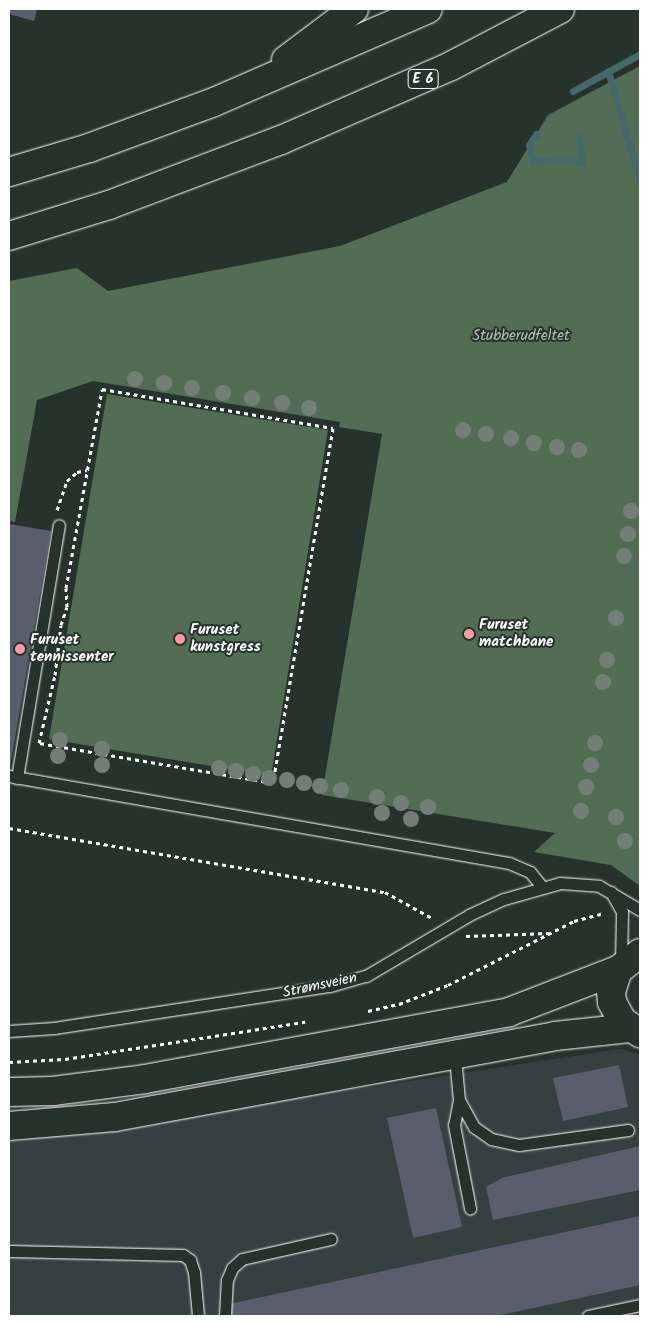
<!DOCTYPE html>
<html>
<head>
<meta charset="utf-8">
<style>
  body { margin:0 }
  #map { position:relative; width:649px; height:1325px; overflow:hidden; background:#26332d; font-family:Kalam,sans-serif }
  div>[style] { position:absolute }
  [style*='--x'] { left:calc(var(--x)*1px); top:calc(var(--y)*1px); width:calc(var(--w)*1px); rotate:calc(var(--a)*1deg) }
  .built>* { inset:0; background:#354040 }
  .green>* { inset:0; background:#536d54 }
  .stream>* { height:7px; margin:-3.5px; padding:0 3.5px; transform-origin:3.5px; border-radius:3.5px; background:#45696b }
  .building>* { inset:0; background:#585e6c }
  .path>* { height:3px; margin-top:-1.5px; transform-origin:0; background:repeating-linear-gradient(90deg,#fff 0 4px,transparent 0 8px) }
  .roads { filter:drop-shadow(0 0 1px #fff) drop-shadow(0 0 1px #fff) }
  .service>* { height:11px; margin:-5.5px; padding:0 5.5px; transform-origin:5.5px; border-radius:5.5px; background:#26332d }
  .secondary>* { height:28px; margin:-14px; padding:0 14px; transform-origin:14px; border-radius:14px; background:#26332d }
  .motorway>* { height:28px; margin:-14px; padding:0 14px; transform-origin:14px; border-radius:14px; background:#26332d }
  .trees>* { width:16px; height:16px; margin:-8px; border-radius:50%; background:#737f76 }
  .dots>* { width:14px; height:14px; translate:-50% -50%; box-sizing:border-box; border:2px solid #26332d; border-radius:50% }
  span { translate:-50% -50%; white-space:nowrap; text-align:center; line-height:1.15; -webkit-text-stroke:4px #26332d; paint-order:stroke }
  .shield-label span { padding:1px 4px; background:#26332d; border:1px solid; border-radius:4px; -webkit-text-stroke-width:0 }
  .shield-label { font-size:14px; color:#fff; font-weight:700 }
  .park-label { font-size:15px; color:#b2bdb2 }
  .poi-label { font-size:15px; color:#fff; font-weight:700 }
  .left { translate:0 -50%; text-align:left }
  .street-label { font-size:15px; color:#fff }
  .frame { position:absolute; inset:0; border:10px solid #fff; pointer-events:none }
</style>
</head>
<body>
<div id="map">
  <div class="built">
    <i style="clip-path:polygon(620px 1049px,640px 1055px,640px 1316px,9px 1316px,9px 1142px)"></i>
  </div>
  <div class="green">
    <i style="clip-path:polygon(640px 66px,640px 886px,611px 865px,534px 852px,555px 833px,322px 795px,382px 434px,339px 427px,340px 422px,93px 381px,37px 400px,15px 522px,9px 521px,9px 281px,77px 268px,108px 291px,340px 246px,507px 182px,548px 115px)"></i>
    <i style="clip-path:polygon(107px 394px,328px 430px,271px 776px,49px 739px)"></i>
  </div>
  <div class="stream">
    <i style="--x:608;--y:71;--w:116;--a:73.9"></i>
    <i style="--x:573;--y:91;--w:77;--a:-28.9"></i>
    <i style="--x:536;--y:134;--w:13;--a:122"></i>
    <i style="--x:529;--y:145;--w:16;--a:76"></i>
    <i style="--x:533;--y:161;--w:35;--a:-3"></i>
    <i style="--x:568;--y:159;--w:15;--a:16"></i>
    <i style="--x:582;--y:163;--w:27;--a:-96"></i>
  </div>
  <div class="building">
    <i style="clip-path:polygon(9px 9px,37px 9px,34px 21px,9px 14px)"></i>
    <i style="clip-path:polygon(9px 524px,51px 531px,10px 767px,9px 766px)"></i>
    <i style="clip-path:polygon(619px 1065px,628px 1107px,563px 1121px,553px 1078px)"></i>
    <i style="clip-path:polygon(436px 1108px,462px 1227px,413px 1238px,387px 1118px)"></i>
    <i style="clip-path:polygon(640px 1146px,640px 1190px,493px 1220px,486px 1187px,502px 1178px)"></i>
    <i style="clip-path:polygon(640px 1216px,640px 1285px,496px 1316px,232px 1316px,229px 1304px)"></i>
  </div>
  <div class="path">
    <i style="--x:102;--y:389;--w:234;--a:9.6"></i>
    <i style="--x:333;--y:428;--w:360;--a:99.6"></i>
    <i style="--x:273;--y:783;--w:237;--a:-170.3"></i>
    <i style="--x:39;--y:743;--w:70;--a:-76.8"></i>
    <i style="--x:55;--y:675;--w:50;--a:-83.2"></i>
    <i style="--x:61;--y:625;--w:19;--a:-72"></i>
    <i style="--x:67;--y:607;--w:19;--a:-93"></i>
    <i style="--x:66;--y:588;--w:202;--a:-79.7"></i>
    <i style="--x:57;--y:510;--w:31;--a:-71"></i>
    <i style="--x:67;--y:481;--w:13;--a:-42"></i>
    <i style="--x:77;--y:472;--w:10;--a:-11"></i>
    <i style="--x:9;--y:828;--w:381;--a:9.7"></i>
    <i style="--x:385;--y:892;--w:54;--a:29"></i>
    <i style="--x:466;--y:936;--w:83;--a:-2.1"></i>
    <i style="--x:368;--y:1011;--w:32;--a:-13"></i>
    <i style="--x:399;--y:1004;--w:53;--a:-21.2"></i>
    <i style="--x:448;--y:985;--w:141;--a:-26.9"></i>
    <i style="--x:574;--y:921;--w:30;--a:-15"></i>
    <i style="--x:9;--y:1062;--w:56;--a:-3.1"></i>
    <i style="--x:65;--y:1059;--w:243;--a:-8.8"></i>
  </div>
  <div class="roads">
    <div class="service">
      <i style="--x:9;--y:776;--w:508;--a:9.87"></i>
      <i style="--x:509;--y:863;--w:23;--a:23"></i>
      <i style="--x:530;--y:872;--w:19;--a:51"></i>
      <i style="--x:17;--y:778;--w:256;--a:-80.6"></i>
      <i style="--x:611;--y:892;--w:23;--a:61"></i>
      <i style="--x:622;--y:912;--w:51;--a:91.1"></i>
      <i style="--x:9;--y:1031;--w:45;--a:-3.8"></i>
      <i style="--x:54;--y:1028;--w:279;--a:-8.7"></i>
      <i style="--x:330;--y:986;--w:37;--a:-16"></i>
      <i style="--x:366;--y:976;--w:120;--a:-30.6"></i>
      <i style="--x:469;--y:915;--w:38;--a:-25"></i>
      <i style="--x:504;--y:899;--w:58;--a:-15.9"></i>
      <i style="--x:560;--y:883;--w:39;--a:4"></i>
      <i style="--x:599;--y:886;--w:48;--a:30.3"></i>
      <i style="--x:455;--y:1057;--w:43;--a:84.7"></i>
      <i style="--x:459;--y:1100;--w:31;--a:61"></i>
      <i style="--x:474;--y:1127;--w:21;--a:35"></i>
      <i style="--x:491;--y:1139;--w:29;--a:12"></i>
      <i style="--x:519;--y:1145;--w:110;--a:-7.8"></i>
      <i style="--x:459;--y:1100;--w:25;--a:101"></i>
      <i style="--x:454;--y:1125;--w:85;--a:79.1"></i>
      <i style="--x:9;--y:1251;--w:174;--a:1.3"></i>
      <i style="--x:183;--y:1255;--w:9;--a:36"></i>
      <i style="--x:190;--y:1260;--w:13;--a:72"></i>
      <i style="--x:194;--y:1272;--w:44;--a:84.8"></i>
      <i style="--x:225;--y:1316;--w:36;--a:-87"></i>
      <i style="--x:227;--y:1280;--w:13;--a:-67"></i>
      <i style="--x:232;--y:1268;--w:13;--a:-42"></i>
      <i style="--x:242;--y:1259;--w:91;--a:-12.7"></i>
      <i style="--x:588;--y:1316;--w:53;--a:-11.9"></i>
    </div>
    <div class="secondary">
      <i style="--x:640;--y:953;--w:28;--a:142"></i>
      <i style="--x:618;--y:970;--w:22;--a:108"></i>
      <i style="--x:611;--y:991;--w:11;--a:85"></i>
      <i style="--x:612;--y:1002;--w:21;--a:62"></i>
      <i style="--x:622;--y:1021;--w:22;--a:34"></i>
      <i style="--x:9;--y:1092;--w:44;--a:-1.3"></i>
      <i style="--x:53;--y:1091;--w:93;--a:-7.4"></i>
      <i style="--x:145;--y:1079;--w:370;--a:-10.4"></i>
      <i style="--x:509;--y:1012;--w:117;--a:-21.1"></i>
      <i style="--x:9;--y:1126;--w:106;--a:-4.9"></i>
      <i style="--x:115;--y:1117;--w:447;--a:-10.4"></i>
      <i style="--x:555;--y:1036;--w:75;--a:-6.1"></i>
    </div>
    <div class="motorway">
      <i style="--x:286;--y:60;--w:85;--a:-36.9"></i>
      <i style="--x:9;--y:172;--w:84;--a:-16.7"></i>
      <i style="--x:89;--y:148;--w:133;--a:-20.2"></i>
      <i style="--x:214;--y:102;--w:233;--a:-23.5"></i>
      <i style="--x:9;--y:236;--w:105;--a:-17.2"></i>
      <i style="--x:109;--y:205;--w:184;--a:-20.7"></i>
      <i style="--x:281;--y:140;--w:185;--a:-23.5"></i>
      <i style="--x:451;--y:66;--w:123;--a:-27.6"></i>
    </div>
  </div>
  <div class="trees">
    <i style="left:135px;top:379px"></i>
    <i style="left:164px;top:383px"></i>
    <i style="left:192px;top:388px"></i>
    <i style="left:223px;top:393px"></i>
    <i style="left:252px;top:398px"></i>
    <i style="left:282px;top:403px"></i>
    <i style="left:309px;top:408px"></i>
    <i style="left:463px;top:430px"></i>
    <i style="left:486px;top:434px"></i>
    <i style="left:511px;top:438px"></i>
    <i style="left:534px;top:443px"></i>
    <i style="left:557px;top:447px"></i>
    <i style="left:579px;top:450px"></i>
    <i style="left:631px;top:511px"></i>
    <i style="left:628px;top:534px"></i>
    <i style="left:624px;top:556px"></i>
    <i style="left:616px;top:618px"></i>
    <i style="left:607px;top:660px"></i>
    <i style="left:603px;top:682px"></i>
    <i style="left:60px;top:740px"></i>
    <i style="left:595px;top:743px"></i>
    <i style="left:102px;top:749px"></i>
    <i style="left:58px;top:756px"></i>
    <i style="left:102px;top:765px"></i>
    <i style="left:591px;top:765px"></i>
    <i style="left:219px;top:768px"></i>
    <i style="left:236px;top:771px"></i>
    <i style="left:253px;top:774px"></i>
    <i style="left:269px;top:778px"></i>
    <i style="left:287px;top:780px"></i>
    <i style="left:304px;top:783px"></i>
    <i style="left:320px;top:786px"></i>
    <i style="left:586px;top:787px"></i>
    <i style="left:341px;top:790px"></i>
    <i style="left:377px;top:797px"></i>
    <i style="left:401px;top:803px"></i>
    <i style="left:428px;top:807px"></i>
    <i style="left:581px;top:811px"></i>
    <i style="left:382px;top:813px"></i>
    <i style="left:616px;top:817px"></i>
    <i style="left:411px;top:819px"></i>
    <i style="left:625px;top:841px"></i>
  </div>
  <div class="dots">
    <i style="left:469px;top:634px;background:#ff9aa2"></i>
    <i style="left:180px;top:639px;background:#ff9aa2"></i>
    <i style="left:20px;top:649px;background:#ff9aa2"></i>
  </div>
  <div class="shield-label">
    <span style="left:423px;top:79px">E 6</span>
  </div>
  <div class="park-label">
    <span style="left:521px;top:337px">Stubberudfeltet</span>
  </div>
  <div class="poi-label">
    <span class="left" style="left:479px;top:634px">Furuset<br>matchbane</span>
    <span class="left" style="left:190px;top:639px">Furuset<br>kunstgress</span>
    <span class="left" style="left:30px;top:649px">Furuset<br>tennissenter</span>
  </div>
  <div class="street-label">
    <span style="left:320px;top:986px;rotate:-12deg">Strømsveien</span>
  </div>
  <div class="frame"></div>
</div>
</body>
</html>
